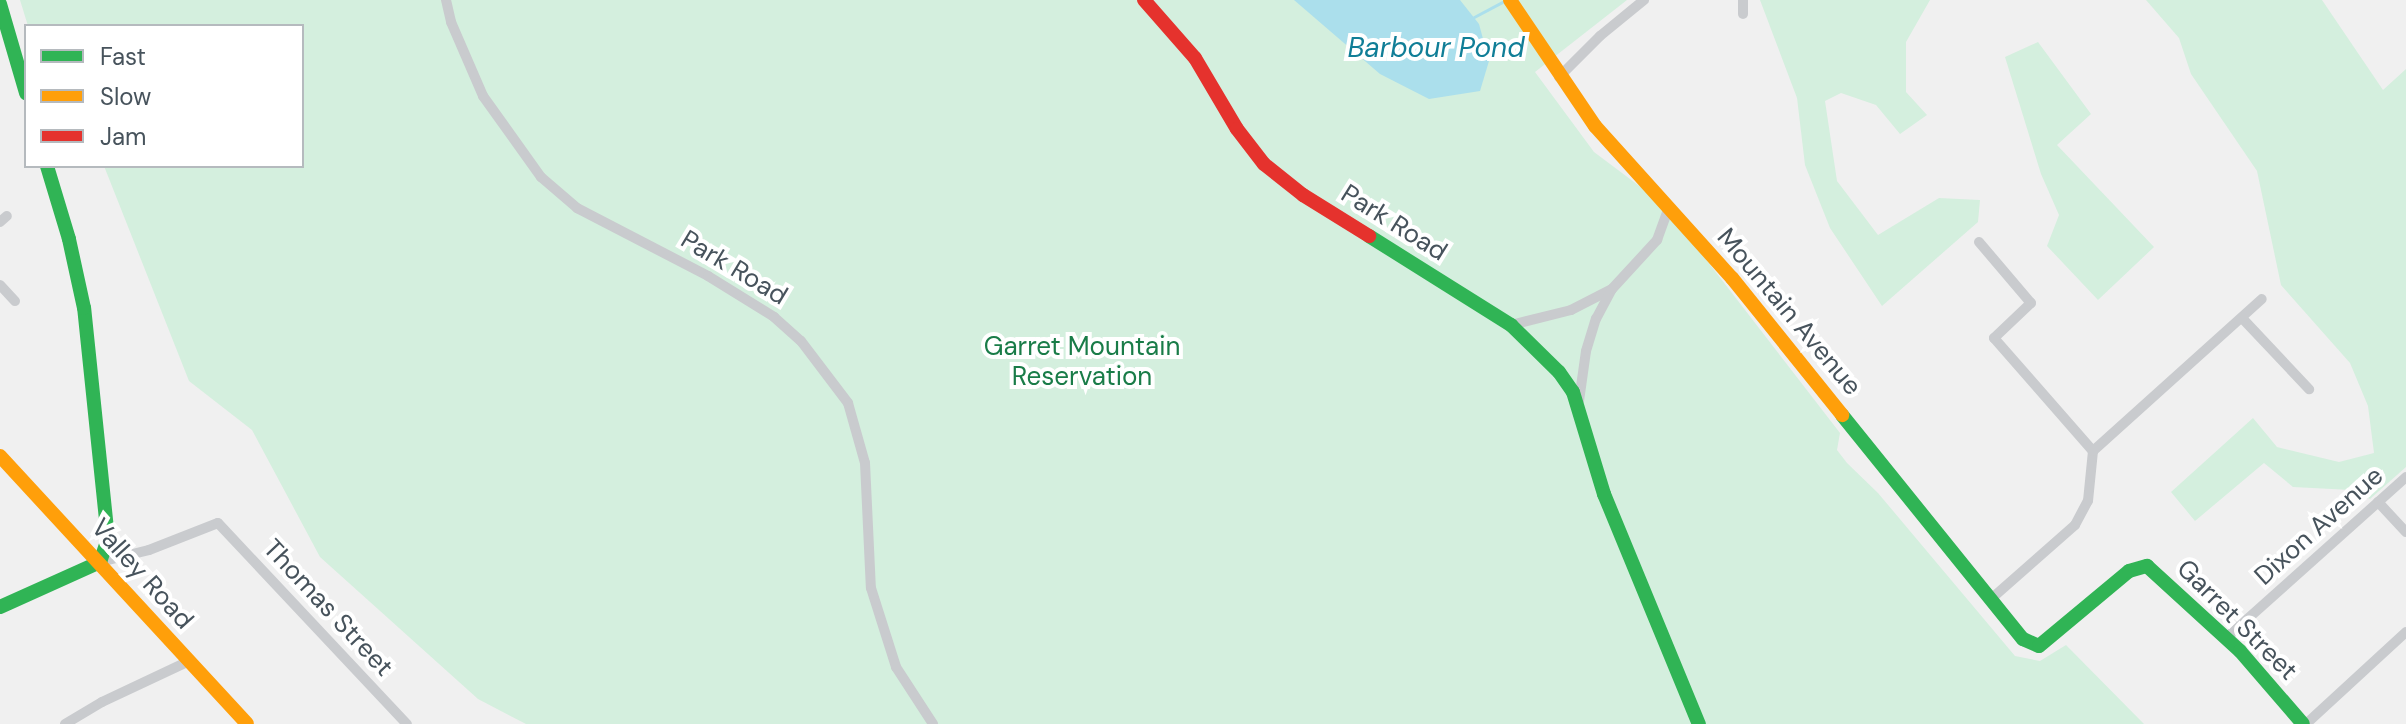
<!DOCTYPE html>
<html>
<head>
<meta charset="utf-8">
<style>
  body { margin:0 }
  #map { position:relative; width:2406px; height:724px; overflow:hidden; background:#f0f0f0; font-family:"DM Sans",sans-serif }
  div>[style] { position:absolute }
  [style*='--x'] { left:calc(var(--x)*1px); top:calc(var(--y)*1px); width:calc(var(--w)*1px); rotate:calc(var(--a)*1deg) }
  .green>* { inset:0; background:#d4efde }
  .water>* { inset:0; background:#abdfec }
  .stream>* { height:3px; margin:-1.5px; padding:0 1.5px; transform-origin:1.5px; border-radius:1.5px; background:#abdfec }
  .street>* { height:10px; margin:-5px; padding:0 5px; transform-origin:5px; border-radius:5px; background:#c9cbce }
  .fast>* { height:14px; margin:-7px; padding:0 7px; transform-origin:7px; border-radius:7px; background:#30b455 }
  .slow>* { height:14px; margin:-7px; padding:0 7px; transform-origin:7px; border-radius:7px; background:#ff9f0a }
  .jam>* { height:14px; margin:-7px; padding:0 7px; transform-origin:7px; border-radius:7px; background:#e5322d }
  span { translate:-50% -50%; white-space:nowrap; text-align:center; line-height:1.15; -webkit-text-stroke:8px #fff; paint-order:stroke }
  .street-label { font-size:26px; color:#47535c }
  .park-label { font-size:26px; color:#197c48 }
  .water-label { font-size:28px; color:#107e97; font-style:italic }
  .legend { position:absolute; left:24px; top:24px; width:280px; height:144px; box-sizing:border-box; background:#fff; border:2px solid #b5babe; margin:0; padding:10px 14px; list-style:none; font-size:24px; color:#47535c }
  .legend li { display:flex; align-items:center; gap:16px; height:40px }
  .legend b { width:40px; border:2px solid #b5babe }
</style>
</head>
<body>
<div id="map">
  <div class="green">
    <i style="clip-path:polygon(20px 0,1627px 0,1535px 72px,1594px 152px,1646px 191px,1691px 240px,1840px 433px,1837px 450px,1847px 463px,1878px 493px,2015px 656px,2040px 661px,2066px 645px,2144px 724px,526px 724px,478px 699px,320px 557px,252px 430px,189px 381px,104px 166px,302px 166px,302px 26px,28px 26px)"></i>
    <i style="clip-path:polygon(1760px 0,1930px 0,1906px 42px,1906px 92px,1927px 115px,1900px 134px,1876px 105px,1841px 93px,1825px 101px,1837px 181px,1878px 235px,1939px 198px,1980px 200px,1978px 222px,1882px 306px,1830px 228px,1805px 165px,1797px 98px)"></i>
    <i style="clip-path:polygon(2146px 0,2322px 0,2383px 90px,2406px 69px,2406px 467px,2370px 499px,2351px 490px,2293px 487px,2264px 463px,2195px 521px,2171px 492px,2253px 418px,2277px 447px,2339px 462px,2374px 453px,2368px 406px,2350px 363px,2281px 285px,2257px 171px,2191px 74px,2179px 38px)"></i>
    <i style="clip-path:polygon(2038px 42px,2091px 114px,2057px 145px,2154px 247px,2098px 300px,2047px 246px,2059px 215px,2041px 174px,2005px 57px)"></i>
  </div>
  <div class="water">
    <i style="clip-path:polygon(1294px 0,1460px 0,1479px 24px,1489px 61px,1480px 91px,1429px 99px,1380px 74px)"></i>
  </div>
  <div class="stream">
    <i style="--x:1474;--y:17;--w:36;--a:-28"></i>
  </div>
  <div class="street">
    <i style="--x:446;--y:0;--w:23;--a:77"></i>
    <i style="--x:451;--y:22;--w:81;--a:66.6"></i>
    <i style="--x:483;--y:96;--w:100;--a:54.4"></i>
    <i style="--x:541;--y:177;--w:48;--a:40.7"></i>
    <i style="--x:577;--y:208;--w:148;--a:27.4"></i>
    <i style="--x:708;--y:276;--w:78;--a:31.8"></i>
    <i style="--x:774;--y:317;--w:36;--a:42"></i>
    <i style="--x:801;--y:341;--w:78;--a:52.8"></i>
    <i style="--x:848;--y:403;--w:62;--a:74.2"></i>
    <i style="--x:865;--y:463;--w:125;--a:87.3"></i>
    <i style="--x:871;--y:588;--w:83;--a:72.4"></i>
    <i style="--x:896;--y:667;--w:68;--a:57"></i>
    <i style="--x:1743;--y:14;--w:14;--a:-90"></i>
    <i style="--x:1559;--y:77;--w:58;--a:-45"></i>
    <i style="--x:1600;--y:36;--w:57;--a:-39.3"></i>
    <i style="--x:0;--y:222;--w:9;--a:-41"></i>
    <i style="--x:1979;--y:242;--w:80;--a:49.6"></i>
    <i style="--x:2031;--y:303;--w:51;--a:136.6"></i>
    <i style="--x:1994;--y:338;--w:150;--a:48.8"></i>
    <i style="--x:0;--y:285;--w:22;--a:47"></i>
    <i style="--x:2242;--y:318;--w:98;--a:46.7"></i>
    <i style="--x:1511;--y:325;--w:62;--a:-14"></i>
    <i style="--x:1571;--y:310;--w:46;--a:-27.1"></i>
    <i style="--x:1579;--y:401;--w:50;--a:-82"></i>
    <i style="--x:1586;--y:351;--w:34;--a:-73"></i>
    <i style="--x:1596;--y:319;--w:34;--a:-62"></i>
    <i style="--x:1612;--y:289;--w:67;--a:-47.4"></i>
    <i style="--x:1657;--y:240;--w:35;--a:-70"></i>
    <i style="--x:2378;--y:502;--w:41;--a:47"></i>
    <i style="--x:100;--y:562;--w:50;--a:-13.8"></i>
    <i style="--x:149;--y:550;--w:74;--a:-21.4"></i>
    <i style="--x:218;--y:523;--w:276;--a:46.8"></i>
    <i style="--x:1991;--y:599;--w:112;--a:-41.4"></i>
    <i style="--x:2075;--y:525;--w:27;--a:-62"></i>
    <i style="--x:2088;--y:501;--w:50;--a:-84.3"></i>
    <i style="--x:2093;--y:451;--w:227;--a:-42"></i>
    <i style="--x:2225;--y:639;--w:243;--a:-41.8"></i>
    <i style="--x:65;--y:724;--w:43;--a:-30.7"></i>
    <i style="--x:102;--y:702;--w:96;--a:-25.2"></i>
    <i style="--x:2306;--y:724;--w:136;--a:-42.6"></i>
  </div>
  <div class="fast">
    <i style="--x:0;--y:4;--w:93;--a:73.7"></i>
    <i style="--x:1369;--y:236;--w:168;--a:32.1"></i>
    <i style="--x:1511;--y:325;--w:67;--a:44.4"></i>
    <i style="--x:1559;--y:372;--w:24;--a:55"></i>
    <i style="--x:1573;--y:392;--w:107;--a:73.1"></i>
    <i style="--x:1604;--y:494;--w:249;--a:67.6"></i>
    <i style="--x:1842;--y:415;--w:288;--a:51.1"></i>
    <i style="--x:2023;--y:639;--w:17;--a:24"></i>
    <i style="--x:2039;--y:646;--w:117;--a:-39.8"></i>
    <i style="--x:2129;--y:571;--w:19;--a:-16"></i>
    <i style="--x:2147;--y:566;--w:126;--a:42.4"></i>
    <i style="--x:2240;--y:651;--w:96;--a:49.2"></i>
    <i style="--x:0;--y:607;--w:110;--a:-24.2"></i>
    <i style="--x:100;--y:562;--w:24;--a:-71"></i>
    <i style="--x:108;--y:539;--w:232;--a:-95.9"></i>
    <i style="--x:84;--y:308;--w:71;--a:-102.3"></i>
    <i style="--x:69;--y:239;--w:76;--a:-106.8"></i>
  </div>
  <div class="slow">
    <i style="--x:1510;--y:0;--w:152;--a:56"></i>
    <i style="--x:1595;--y:126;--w:205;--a:48"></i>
    <i style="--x:1732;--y:278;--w:176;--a:51.2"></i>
    <i style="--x:0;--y:456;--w:364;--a:47.3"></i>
  </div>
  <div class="jam">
    <i style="--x:1144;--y:0;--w:77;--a:48.7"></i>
    <i style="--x:1195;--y:58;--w:82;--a:59.4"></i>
    <i style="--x:1237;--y:129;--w:44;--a:52.4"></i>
    <i style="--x:1264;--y:164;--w:50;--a:38.5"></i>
    <i style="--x:1303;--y:195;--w:78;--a:31.8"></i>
  </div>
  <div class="street-label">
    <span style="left:1394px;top:223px;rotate:32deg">Park Road</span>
    <span style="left:734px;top:268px;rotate:31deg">Park Road</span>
    <span style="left:1789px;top:312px;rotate:50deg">Mountain Avenue</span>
    <span style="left:2319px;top:526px;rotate:-42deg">Dixon Avenue</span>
    <span style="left:142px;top:574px;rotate:48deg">Valley Road</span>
    <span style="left:328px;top:608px;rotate:47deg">Thomas Street</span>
    <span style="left:2237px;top:620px;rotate:45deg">Garret Street</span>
  </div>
  <div class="park-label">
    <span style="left:1082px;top:362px">Garret Mountain<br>Reservation</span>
  </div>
  <div class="water-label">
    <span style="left:1436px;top:48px">Barbour Pond</span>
  </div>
  <ul class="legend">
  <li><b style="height:10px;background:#30b455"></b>Fast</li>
  <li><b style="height:10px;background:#ff9f0a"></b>Slow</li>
  <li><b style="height:10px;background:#e5322d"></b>Jam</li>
  </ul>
</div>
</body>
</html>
